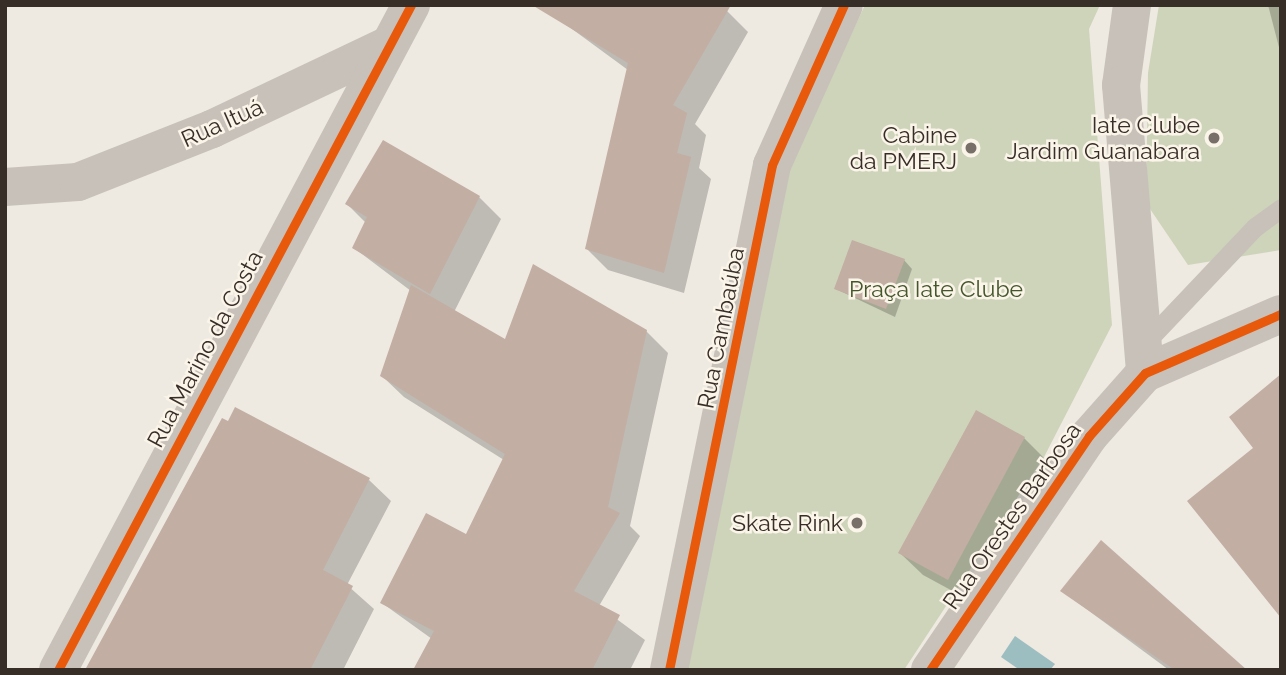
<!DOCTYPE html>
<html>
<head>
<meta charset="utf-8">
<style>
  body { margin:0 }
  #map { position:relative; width:1286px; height:675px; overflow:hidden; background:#eee9e1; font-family:Raleway,sans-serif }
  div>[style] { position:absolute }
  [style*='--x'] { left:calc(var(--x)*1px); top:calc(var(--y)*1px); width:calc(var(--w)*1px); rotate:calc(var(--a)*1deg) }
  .green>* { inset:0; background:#ced4ba }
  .water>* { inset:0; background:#9cbec0 }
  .shadow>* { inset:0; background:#0003 }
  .building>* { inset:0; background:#c2aea2 }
  .service>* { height:19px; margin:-9.5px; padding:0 9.5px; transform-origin:9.5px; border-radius:9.5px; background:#c7c1ba }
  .minor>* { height:38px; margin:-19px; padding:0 19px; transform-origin:19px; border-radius:19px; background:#c7c1ba }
  .tertiary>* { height:38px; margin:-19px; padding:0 19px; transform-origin:19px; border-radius:19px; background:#c7c1ba }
  .cycleway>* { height:9px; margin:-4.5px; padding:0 4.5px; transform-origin:4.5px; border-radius:4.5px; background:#e8590c }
  .dots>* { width:19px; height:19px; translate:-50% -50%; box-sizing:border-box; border:4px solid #faf4e9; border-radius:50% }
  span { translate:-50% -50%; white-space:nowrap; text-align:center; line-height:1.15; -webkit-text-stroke:5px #faf4e9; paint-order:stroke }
  .street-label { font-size:23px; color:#382e28 }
  .poi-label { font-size:23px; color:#382e28 }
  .right { translate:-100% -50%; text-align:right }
  .park-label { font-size:23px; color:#44572b }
  .frame { position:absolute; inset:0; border:7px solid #382e28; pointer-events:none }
</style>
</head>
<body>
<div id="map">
  <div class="green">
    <i style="clip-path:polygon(865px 5px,1100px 5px,1089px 29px,1112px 325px,1044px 457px,904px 670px,680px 670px,785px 173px)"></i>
    <i style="clip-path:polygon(1159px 5px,1281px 5px,1281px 250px,1188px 265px,1146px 203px,1148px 73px)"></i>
  </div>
  <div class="water">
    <i style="clip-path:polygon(1015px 636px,1055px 664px,1050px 670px,1020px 670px,1001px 657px)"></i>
  </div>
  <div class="shadow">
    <i style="clip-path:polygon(1268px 5px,1281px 5px,1281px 55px)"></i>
    <i style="clip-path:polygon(727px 11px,748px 32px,695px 124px,706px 135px,699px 168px,711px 179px,684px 293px,608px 270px,587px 249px,628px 70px,553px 15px)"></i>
    <i style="clip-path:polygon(479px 197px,501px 219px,454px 312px,506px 341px,646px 331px,668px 353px,630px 526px,640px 536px,599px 606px,645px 640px,630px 670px,415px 670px,432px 639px,382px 603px,467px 537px,504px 460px,404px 397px,382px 376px,411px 291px,354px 248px,366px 223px,347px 204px)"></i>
    <i style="clip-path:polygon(904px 260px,912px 269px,895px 317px,836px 289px)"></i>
    <i style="clip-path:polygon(1024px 438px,1046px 460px,971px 601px,923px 575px,900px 553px)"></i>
    <i style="clip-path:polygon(369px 480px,391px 501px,347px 585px,374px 609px,343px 670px,89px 670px)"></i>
    <i style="clip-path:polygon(1062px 591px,1243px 670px,1169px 670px)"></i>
  </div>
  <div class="building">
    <i style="clip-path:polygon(532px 5px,731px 5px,673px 105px,687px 113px,677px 153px,691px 157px,664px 273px,585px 249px,628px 63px)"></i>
    <i style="clip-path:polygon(383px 140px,480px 196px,430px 294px,352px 248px,367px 217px,345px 204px)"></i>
    <i style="clip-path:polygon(852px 240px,905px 259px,886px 309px,834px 289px)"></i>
    <i style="clip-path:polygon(533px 264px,647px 330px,608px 507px,620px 513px,574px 591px,620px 615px,592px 670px,413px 670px,434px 631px,380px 603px,426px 513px,466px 534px,505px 454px,380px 376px,411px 285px,505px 339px)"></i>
    <i style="clip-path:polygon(1281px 374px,1281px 618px,1187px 501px,1253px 448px,1229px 417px)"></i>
    <i style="clip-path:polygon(235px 407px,370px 478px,323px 570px,353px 586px,310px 670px,85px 670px,222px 418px,228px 421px)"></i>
    <i style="clip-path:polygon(976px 410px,1025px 437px,948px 580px,898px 553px)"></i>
    <i style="clip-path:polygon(1101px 540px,1247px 670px,1175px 670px,1060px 591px)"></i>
  </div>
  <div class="service">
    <i style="--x:1142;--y:346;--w:164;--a:-46.5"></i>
    <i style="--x:1255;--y:227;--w:32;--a:-36"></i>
  </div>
  <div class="minor">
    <i style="--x:1132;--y:5;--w:81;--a:97.8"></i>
    <i style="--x:1121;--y:85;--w:289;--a:85.2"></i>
    <i style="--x:5;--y:187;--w:73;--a:-3.9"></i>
    <i style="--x:78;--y:182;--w:144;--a:-21.6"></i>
    <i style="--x:212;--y:129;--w:194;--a:-25.4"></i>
    <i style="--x:930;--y:670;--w:283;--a:-55.8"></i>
    <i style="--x:1089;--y:436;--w:84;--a:-48.4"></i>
    <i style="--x:1145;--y:373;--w:148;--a:-23.5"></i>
  </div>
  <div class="tertiary">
    <i style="--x:58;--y:670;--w:753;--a:-62.04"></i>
    <i style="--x:669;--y:670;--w:515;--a:-78.47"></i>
    <i style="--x:772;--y:165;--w:175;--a:-65.8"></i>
  </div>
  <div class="cycleway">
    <i style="--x:58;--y:670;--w:753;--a:-62.04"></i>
    <i style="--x:669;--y:670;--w:515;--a:-78.47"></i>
    <i style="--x:772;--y:165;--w:175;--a:-65.8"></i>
    <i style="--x:930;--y:670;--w:283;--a:-55.8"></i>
    <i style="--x:1089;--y:436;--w:84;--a:-48.4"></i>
    <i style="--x:1145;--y:373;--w:148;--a:-23.5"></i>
  </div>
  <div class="dots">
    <i style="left:1214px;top:138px;background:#786f69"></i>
    <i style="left:971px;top:148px;background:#786f69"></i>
    <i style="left:857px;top:523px;background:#786f69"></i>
  </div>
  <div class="street-label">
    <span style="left:222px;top:123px;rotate:-24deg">Rua Ituá</span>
    <span style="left:721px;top:328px;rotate:-79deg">Rua Cambaúba</span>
    <span style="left:205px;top:349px;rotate:-62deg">Rua Marino da Costa</span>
    <span style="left:1012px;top:516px;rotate:-55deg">Rua Orestes Barbosa</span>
  </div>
  <div class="poi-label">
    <span class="right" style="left:1200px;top:138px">Iate Clube<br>Jardim Guanabara</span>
    <span class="right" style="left:957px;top:148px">Cabine<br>da PMERJ</span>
    <span class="right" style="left:843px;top:523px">Skate Rink</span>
  </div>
  <div class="park-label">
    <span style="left:936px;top:289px">Praça Iate Clube</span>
  </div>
  <div class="frame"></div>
</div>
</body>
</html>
